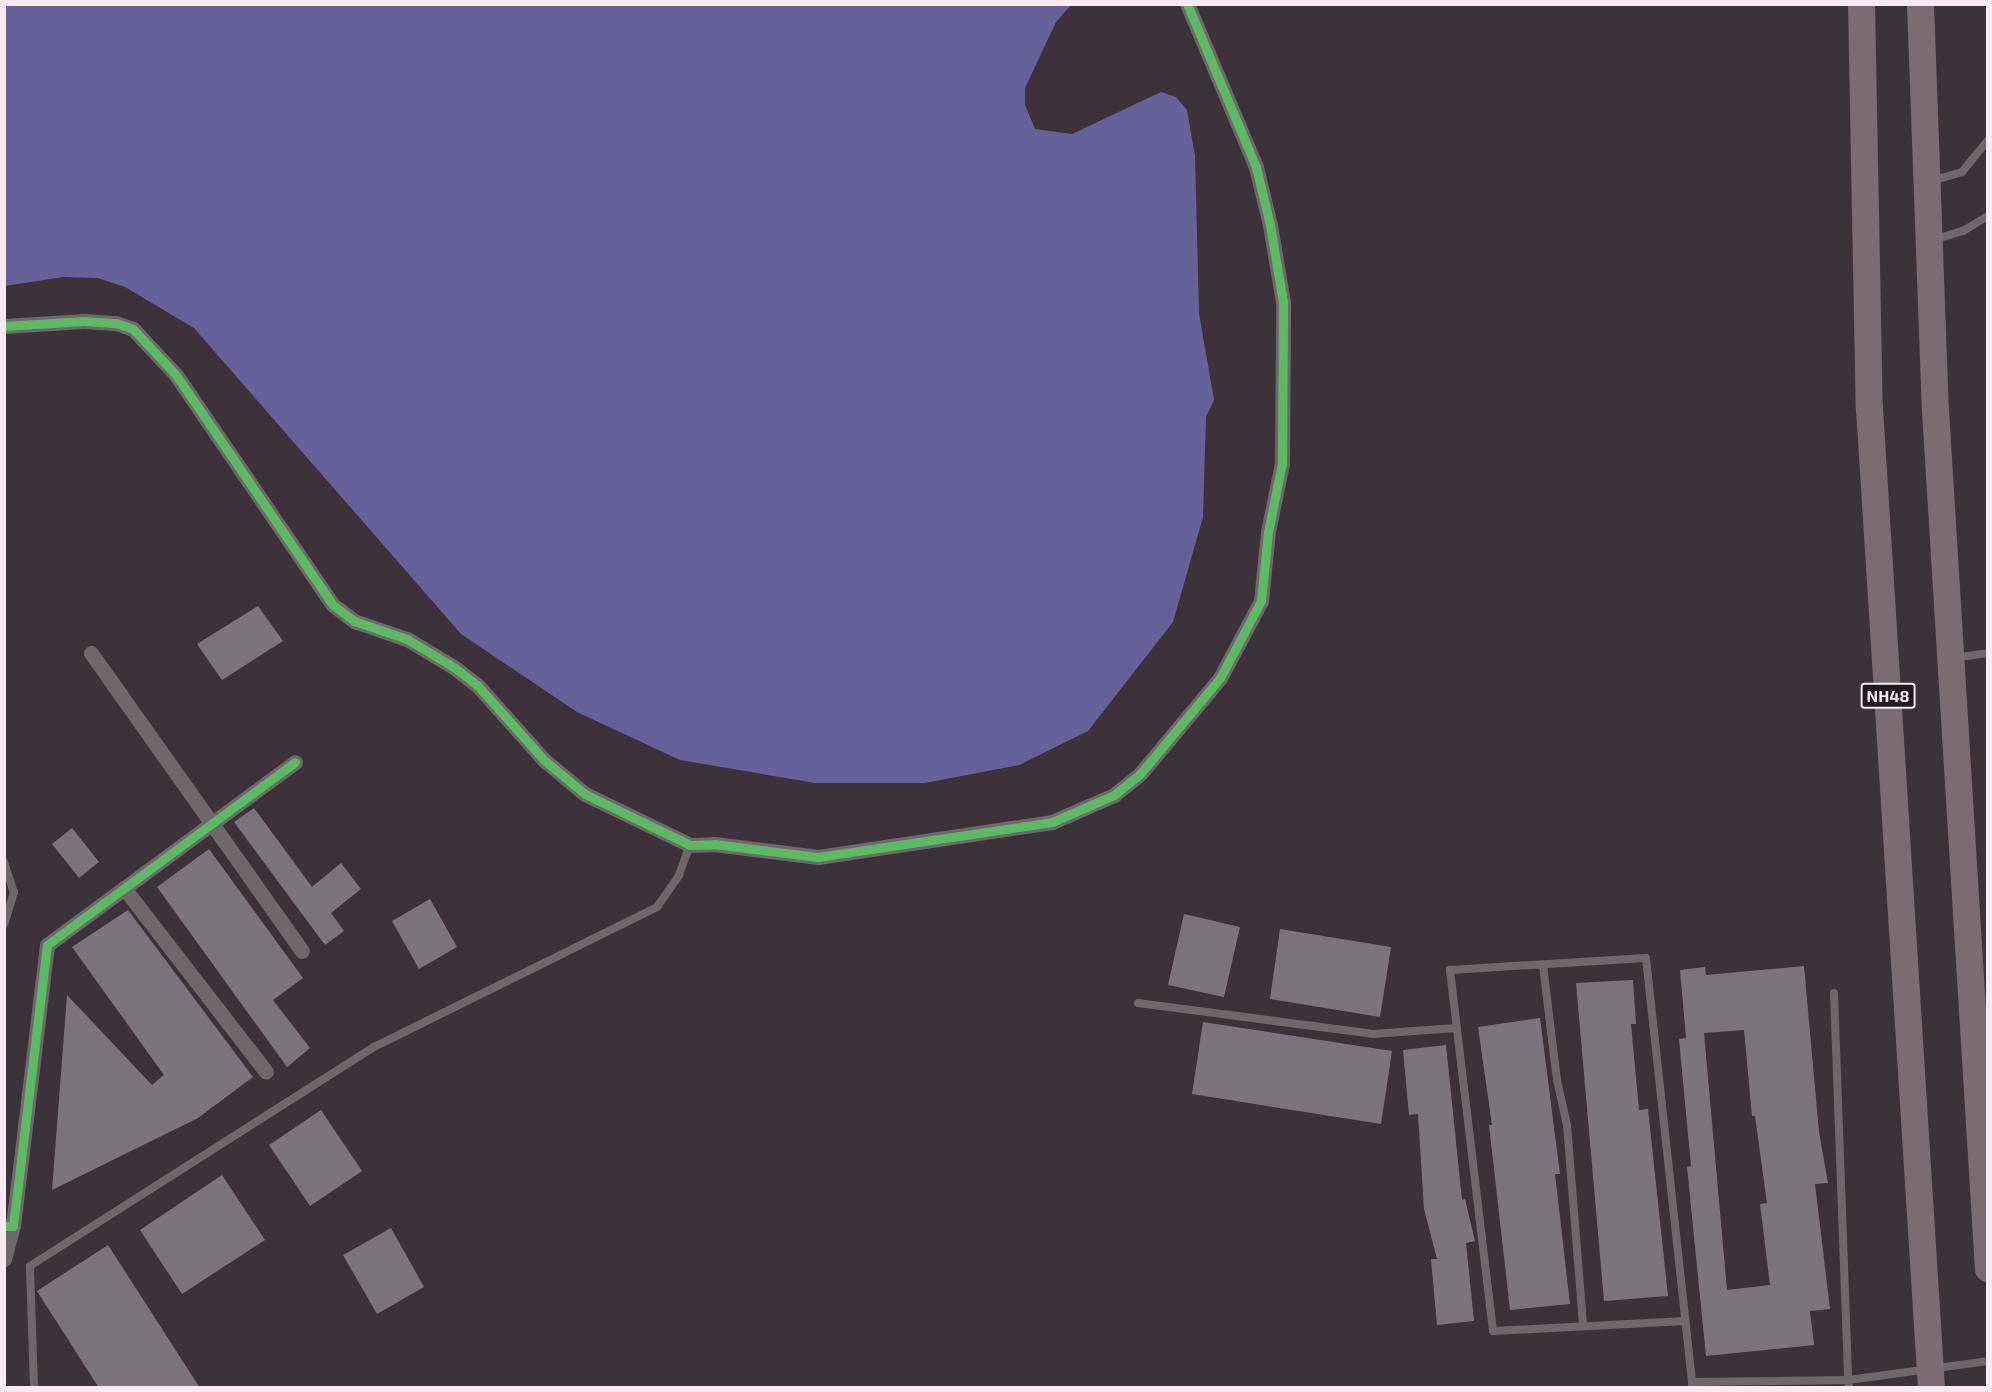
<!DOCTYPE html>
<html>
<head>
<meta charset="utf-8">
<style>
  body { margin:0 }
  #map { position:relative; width:1992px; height:1392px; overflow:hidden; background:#3e323a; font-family:"Exo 2",sans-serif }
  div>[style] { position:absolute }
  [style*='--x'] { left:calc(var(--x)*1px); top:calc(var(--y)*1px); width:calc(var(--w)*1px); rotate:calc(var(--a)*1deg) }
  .water>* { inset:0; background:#67619a }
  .building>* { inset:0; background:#7c747d }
  .lane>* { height:8px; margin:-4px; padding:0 4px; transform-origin:4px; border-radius:4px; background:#70676d }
  .street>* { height:15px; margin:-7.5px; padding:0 7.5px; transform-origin:7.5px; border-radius:7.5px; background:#70676d }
  .highway>* { height:27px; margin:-13.5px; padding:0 13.5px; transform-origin:13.5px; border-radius:13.5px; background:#7d6b72 }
  .cycleway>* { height:9px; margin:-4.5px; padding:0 4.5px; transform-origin:4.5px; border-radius:4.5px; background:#5cba63 }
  span { translate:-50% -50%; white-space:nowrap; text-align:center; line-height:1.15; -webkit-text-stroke:6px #231920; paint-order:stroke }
  .shield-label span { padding:2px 4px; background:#231920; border:2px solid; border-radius:4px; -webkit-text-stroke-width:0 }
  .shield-label { font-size:16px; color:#f9eaf4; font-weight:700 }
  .frame { position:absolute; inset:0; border:6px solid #f9eaf4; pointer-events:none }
</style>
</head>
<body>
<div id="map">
  <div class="water">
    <i style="clip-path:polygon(5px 4px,1071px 5px,1056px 22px,1025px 88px,1025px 105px,1035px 129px,1072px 134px,1161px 92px,1176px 97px,1187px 110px,1195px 156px,1199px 313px,1214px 400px,1206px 417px,1203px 517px,1173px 622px,1088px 731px,1019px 765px,925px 783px,815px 783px,680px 760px,577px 712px,461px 634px,194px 328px,125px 287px,98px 278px,63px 277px,5px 286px)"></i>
  </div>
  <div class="building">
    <i style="clip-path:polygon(258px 606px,283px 641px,222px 680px,197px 644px)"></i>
    <i style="clip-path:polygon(254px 808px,312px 887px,341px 863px,361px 889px,331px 913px,344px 931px,325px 945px,234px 822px)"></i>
    <i style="clip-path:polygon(72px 828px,99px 862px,79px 878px,52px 844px)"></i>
    <i style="clip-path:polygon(209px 849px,303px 978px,273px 1000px,310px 1048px,287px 1067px,157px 887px)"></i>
    <i style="clip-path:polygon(430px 899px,457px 947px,419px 969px,392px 921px)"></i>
    <i style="clip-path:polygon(128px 910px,253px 1077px,198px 1118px,52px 1190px,67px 995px,152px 1085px,164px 1075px,72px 947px)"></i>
    <i style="clip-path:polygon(1184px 914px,1240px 927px,1224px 997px,1168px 985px)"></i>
    <i style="clip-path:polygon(1280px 929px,1391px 947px,1380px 1017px,1270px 999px)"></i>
    <i style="clip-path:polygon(evenodd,1804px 966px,1819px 1132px,1828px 1183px,1815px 1184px,1830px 1309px,1810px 1311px,1814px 1345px,1706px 1356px,1687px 1167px,1691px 1166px,1679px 1039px,1686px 1038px,1680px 970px,1705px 967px,1706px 975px,1804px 966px,1744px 1030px,1752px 1116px,1755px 1116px,1767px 1203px,1760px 1204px,1770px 1285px,1727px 1290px,1704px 1033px,1744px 1030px)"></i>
    <i style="clip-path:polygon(1633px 980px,1636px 1024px,1631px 1024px,1639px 1110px,1648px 1109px,1668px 1296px,1604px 1301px,1576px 983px)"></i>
    <i style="clip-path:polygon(1540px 1018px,1560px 1174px,1555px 1174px,1570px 1304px,1510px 1310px,1489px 1125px,1492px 1125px,1478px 1027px)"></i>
    <i style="clip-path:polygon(1203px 1022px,1392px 1051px,1381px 1124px,1192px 1094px)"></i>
    <i style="clip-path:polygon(1446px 1045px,1462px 1200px,1465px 1199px,1475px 1241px,1466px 1243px,1474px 1321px,1437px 1325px,1431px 1259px,1437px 1259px,1424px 1209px,1418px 1114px,1409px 1115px,1403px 1050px)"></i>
    <i style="clip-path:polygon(321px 1110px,362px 1171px,310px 1206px,269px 1145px)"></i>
    <i style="clip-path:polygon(222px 1175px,265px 1240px,182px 1294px,140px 1230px)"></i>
    <i style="clip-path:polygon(391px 1228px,424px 1287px,377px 1314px,343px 1255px)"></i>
    <i style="clip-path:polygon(108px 1245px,200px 1388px,99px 1388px,37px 1291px)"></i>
  </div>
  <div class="lane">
    <i style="--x:1931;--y:181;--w:32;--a:-16"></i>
    <i style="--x:1962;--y:172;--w:41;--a:-50.9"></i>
    <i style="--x:1933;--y:240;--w:31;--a:-17"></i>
    <i style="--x:1963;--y:231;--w:29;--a:-31"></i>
    <i style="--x:1953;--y:658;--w:35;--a:-8"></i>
    <i style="--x:4;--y:862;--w:32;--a:72"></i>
    <i style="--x:14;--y:892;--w:34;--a:107"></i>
    <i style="--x:1543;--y:965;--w:116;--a:83.1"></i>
    <i style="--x:1557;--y:1080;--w:46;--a:77.5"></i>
    <i style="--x:1567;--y:1125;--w:202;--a:85.4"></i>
    <i style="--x:1834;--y:993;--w:387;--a:87.9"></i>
    <i style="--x:1848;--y:1380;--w:141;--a:-7.7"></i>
    <i style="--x:1138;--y:1003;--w:236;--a:7.5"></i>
    <i style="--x:1372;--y:1034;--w:85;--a:-4"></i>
    <i style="--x:1685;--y:1321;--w:192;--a:177"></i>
    <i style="--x:1493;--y:1331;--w:364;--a:-96.8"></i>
    <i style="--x:1450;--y:970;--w:196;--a:-3.5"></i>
    <i style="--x:1646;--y:958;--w:426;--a:83.8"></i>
    <i style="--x:34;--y:1388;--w:122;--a:-91.9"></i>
    <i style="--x:30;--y:1266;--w:408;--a:-32.5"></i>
    <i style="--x:374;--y:1047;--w:316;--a:-26.3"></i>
    <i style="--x:657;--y:907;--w:39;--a:-55"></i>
    <i style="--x:679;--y:875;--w:32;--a:-70"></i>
    <i style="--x:1692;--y:1388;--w:6;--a:-90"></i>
    <i style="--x:1692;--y:1382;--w:156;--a:-0.7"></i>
    <i style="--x:1848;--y:1380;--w:8;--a:83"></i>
  </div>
  <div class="street">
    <i style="--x:4;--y:326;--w:80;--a:-3.6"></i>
    <i style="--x:84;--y:321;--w:32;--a:4"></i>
    <i style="--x:116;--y:323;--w:18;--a:19"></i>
    <i style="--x:133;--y:329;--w:63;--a:46.9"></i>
    <i style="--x:176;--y:375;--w:278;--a:55.7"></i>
    <i style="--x:333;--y:605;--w:26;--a:37"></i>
    <i style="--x:354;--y:621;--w:56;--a:18.8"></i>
    <i style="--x:407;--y:639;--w:56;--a:31.1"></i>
    <i style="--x:455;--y:668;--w:28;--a:38"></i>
    <i style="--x:477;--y:685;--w:101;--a:48.2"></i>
    <i style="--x:544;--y:760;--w:53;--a:39.7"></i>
    <i style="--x:585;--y:794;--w:117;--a:25.9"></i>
    <i style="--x:690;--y:845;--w:24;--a:-2"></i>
    <i style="--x:714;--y:844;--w:105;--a:7.1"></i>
    <i style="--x:818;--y:857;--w:237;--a:-8.5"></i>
    <i style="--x:1052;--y:822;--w:68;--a:-23.5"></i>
    <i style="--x:1114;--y:795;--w:33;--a:-39"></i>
    <i style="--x:1140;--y:774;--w:125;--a:-50.2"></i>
    <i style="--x:1220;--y:678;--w:87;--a:-62"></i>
    <i style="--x:1261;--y:601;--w:69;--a:-84.2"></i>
    <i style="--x:1268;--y:532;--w:70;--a:-78.5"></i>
    <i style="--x:1282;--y:463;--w:161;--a:-89.6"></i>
    <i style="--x:1283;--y:302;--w:78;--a:-99.6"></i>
    <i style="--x:1270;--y:225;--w:60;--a:-103.6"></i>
    <i style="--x:1256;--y:167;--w:177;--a:-112.9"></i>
    <i style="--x:91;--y:653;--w:365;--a:54.7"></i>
    <i style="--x:124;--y:888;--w:232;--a:52.3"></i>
    <i style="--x:4;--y:1226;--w:9;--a:0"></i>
    <i style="--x:13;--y:1226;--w:283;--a:-83.1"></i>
    <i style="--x:47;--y:945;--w:308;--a:-36.4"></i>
    <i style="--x:4;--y:1259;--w:34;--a:-75"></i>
  </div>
  <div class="highway">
    <i style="--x:1861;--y:4;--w:404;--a:88.9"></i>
    <i style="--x:1869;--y:408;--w:982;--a:86.38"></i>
    <i style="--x:1920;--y:4;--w:406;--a:87.9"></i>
    <i style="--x:1935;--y:410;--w:860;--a:86.47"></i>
  </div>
  <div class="cycleway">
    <i style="--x:4;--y:326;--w:80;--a:-3.6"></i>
    <i style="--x:84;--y:321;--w:32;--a:4"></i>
    <i style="--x:116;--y:323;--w:18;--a:19"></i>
    <i style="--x:133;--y:329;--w:63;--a:46.9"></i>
    <i style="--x:176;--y:375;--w:278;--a:55.7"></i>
    <i style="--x:333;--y:605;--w:26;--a:37"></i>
    <i style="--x:354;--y:621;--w:56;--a:18.8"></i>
    <i style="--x:407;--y:639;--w:56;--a:31.1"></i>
    <i style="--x:455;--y:668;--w:28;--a:38"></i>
    <i style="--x:477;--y:685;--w:101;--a:48.2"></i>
    <i style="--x:544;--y:760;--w:53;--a:39.7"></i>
    <i style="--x:585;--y:794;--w:117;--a:25.9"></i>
    <i style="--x:690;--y:845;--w:24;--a:-2"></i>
    <i style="--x:714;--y:844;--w:105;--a:7.1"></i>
    <i style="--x:818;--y:857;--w:237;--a:-8.5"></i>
    <i style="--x:1052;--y:822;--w:68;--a:-23.5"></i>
    <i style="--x:1114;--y:795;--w:33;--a:-39"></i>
    <i style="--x:1140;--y:774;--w:125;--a:-50.2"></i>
    <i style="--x:1220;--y:678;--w:87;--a:-62"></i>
    <i style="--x:1261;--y:601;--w:69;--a:-84.2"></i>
    <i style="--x:1268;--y:532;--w:70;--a:-78.5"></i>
    <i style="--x:1282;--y:463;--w:161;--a:-89.6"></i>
    <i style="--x:1283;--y:302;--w:78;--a:-99.6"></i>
    <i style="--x:1270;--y:225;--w:60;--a:-103.6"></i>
    <i style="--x:1256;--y:167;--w:177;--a:-112.9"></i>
    <i style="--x:4;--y:1226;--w:9;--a:0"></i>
    <i style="--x:13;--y:1226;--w:283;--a:-83.1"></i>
    <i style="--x:47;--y:945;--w:308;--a:-36.4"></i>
  </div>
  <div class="shield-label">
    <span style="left:1888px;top:696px">NH48</span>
  </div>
  <div class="frame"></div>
</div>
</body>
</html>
